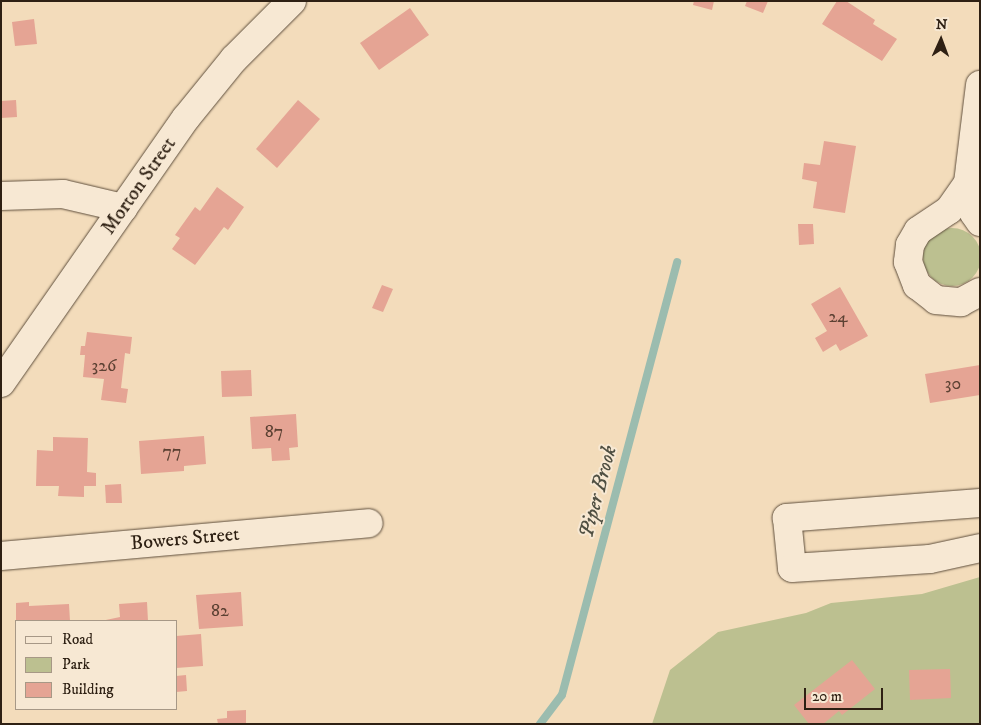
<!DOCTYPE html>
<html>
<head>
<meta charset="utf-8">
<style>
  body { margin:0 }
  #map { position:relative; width:981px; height:725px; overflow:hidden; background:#f3dcbb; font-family:"IM FELL DW Pica",serif }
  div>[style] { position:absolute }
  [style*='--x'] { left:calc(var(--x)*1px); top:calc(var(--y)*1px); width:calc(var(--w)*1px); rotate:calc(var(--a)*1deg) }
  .green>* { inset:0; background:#bcc090 }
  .round { border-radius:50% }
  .stream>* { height:8px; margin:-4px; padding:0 4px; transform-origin:4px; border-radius:4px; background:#9bbcaf }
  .building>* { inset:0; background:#e5a494 }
  .roads { filter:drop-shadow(0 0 1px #5f4f3d) drop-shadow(0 0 1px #5f4f3d) }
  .minor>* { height:28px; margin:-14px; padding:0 14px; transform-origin:14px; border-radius:14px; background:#f7e8d3 }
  span { translate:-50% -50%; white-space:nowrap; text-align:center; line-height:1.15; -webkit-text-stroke:4px #f7e8d3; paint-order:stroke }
  .number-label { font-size:18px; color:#5c4133 }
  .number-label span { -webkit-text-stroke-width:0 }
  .street-label { font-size:20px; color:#2e2013 }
  .water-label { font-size:21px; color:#4f4f42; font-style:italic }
  .frame { position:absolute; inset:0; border:2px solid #2e2013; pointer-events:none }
  .legend { position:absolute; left:15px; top:620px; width:162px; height:90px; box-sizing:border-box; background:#f7e8d3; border:1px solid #a79886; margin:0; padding:6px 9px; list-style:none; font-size:15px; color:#2e2013 }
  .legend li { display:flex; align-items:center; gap:10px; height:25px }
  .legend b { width:25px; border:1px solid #a79886 }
  .north { position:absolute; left:916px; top:15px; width:50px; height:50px; -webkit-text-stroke:4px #f7e8d3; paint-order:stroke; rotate:2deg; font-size:14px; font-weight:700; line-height:20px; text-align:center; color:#2e2013 }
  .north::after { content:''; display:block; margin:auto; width:18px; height:22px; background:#2e2013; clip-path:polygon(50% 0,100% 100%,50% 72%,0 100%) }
  .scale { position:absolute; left:804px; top:688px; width:79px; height:22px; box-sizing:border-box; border:2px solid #2e2013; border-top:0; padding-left:6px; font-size:15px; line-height:18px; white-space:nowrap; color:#2e2013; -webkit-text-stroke:4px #f7e8d3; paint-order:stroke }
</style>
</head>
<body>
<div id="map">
  <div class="green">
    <i class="round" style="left:923px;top:228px;width:58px;height:58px"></i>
    <i style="clip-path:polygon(980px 577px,980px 724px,652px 724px,670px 670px,718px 632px,806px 613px,831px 603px,922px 594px)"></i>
  </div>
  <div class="stream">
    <i style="--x:540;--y:724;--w:36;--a:-53"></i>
    <i style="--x:562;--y:695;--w:448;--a:-75.1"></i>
  </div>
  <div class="building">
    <i style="clip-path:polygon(694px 1px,714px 1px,712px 10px,693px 5px)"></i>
    <i style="clip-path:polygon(747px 1px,768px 1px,763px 13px,745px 6px)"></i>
    <i style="clip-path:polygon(837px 1px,846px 1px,875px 20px,873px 24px,897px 39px,882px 61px,822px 24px)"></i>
    <i style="clip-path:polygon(410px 8px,429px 35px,379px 70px,360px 43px)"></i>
    <i style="clip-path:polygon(34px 19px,37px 44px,15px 46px,12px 22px)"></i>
    <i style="clip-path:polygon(16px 100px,17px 117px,1px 118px,1px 101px)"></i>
    <i style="clip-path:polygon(298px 100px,320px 119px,277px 168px,256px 149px)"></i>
    <i style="clip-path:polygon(824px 141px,856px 146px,845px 213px,813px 208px,817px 182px,802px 179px,804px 163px,820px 165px)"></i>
    <i style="clip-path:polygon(217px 187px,244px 207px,228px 230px,224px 227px,195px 265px,172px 249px,180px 238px,175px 235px,195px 207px,200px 211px)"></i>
    <i style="clip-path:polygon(798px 224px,813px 224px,814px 244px,799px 245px)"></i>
    <i style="clip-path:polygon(382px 285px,393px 289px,383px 312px,372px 308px)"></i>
    <i style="clip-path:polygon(840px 287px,868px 336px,840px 351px,836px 344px,823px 352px,815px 338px,827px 331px,811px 304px)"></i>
    <i style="clip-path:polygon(87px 332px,132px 337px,130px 354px,125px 353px,121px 388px,128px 389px,126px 403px,101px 400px,104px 379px,83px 377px,85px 355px,80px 355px,81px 346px,85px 346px)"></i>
    <i style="clip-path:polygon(980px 365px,980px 395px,930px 403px,925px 374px)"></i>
    <i style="clip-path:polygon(251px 370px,252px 396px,222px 397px,221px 371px)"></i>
    <i style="clip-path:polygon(296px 414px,298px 447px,289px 448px,290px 460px,272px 461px,271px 448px,252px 449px,250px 417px)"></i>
    <i style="clip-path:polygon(204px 436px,206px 464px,184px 466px,184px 471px,141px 474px,139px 441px)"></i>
    <i style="clip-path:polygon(53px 437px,88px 438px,87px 472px,96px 473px,96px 486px,84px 486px,84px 497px,58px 496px,59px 486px,36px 486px,37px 450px,53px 451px)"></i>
    <i style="clip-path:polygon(121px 484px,122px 503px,106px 503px,105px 485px)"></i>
    <i style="clip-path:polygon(241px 592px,243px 626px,199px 629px,196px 595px)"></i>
    <i style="clip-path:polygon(29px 602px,29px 606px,69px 604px,70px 621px,16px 621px,16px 603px)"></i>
    <i style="clip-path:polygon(147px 602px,148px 621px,101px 621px,120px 617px,119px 604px)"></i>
    <i style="clip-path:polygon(201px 634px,203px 666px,176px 668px,176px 636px)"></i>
    <i style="clip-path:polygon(852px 660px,875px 689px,842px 715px,839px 711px,823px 724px,809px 724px,794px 705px)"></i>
    <i style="clip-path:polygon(950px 669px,951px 698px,910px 700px,909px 670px)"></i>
    <i style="clip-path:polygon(186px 675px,187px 691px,176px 692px,176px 676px)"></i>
    <i style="clip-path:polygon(246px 710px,246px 724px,218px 724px,217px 719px,227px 718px,227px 711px)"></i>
  </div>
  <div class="roads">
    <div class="minor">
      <i style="--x:968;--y:183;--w:99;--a:-83"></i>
      <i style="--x:1;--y:196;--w:62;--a:-1.8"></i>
      <i style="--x:63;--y:194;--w:62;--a:13.1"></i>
      <i style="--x:980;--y:222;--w:11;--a:-124"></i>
      <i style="--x:974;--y:213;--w:31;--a:-101"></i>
      <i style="--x:968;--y:183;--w:33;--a:125"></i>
      <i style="--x:949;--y:210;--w:37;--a:146"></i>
      <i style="--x:918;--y:231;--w:16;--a:120"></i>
      <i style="--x:910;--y:245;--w:17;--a:97"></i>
      <i style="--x:908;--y:262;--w:25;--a:69"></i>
      <i style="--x:917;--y:285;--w:24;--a:38"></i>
      <i style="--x:936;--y:300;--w:25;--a:5"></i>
      <i style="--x:961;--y:302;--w:21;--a:-28"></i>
      <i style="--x:1;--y:383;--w:323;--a:-55.1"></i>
      <i style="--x:186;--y:118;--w:76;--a:-50.9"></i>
      <i style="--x:234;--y:59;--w:82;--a:-45"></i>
      <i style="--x:980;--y:503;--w:194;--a:175.6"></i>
      <i style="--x:787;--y:518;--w:50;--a:84.3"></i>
      <i style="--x:792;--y:568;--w:138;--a:-3.7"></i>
      <i style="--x:930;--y:559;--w:51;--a:-12.4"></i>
      <i style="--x:1;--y:556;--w:369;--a:-5.1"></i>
    </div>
  </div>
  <div class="number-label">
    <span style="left:838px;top:317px">24</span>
    <span style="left:104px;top:366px">326</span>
    <span style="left:953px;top:384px">30</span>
    <span style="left:274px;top:432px">87</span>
    <span style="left:172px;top:452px">77</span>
    <span style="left:220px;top:611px">82</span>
  </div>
  <div class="street-label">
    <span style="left:139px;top:186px;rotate:-55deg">Morton Street</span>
    <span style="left:185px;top:539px;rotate:-5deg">Bowers Street</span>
  </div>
  <div class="water-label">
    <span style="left:598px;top:492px;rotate:-75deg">Piper Brook</span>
  </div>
  <div class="frame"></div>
  <ul class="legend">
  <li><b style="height:6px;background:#f7e8d3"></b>Road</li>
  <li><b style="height:14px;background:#bcc090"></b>Park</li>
  <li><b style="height:14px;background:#e5a494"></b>Building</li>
  </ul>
  <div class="north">N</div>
  <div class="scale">20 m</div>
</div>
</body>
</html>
